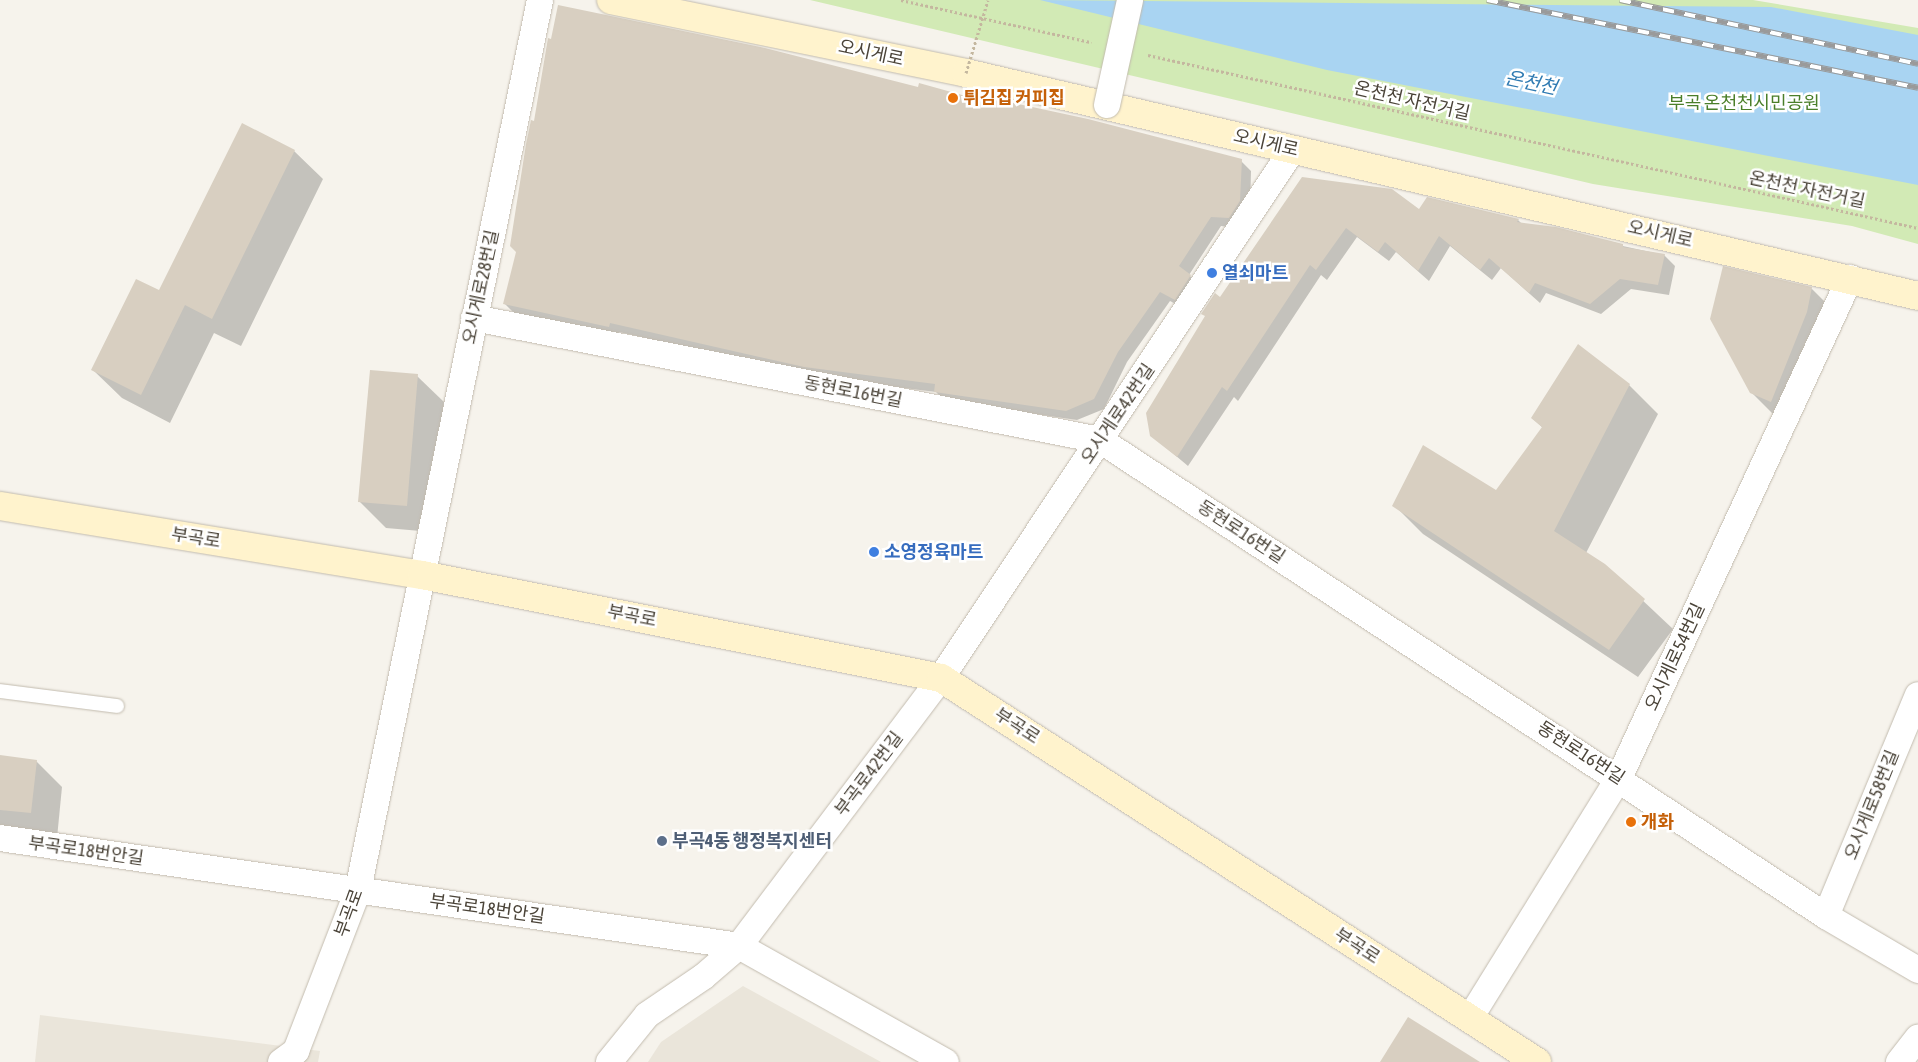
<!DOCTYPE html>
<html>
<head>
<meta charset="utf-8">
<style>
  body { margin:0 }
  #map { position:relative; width:1918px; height:1062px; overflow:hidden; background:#f6f3ec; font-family:"Asap Condensed","Noto Sans KR",sans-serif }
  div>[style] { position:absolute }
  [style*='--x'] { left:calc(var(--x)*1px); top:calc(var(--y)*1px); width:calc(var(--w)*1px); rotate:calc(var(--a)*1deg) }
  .residential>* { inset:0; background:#eae5da }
  .green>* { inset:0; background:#d2eab5 }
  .water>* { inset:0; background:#a9d4f2 }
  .shadow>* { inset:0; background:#0003 }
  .building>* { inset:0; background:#d8cfc1 }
  .path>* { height:3px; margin-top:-1.5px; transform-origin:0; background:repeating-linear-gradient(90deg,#c4b79f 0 2.5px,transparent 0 5px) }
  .roads { filter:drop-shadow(0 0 1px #c2bbae) drop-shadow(0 0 1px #c2bbae) }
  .service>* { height:14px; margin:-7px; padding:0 7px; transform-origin:7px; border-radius:7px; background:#fff }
  .minor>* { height:26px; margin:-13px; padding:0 13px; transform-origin:13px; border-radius:13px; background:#fff }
  .secondary>* { height:28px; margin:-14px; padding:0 14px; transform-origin:14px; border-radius:14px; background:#fff3cd }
  .rail>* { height:5.5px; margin-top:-2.75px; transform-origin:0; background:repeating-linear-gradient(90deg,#fff 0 11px,#9a9a9a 0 22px); box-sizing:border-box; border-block:1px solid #9a9a9a }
  .path-bridge>* { height:3px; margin-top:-1.5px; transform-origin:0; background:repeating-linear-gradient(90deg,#c4b79f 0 2.5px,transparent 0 5px) }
  .bridges { filter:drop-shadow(0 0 1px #c2bbae) drop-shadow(0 0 1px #c2bbae) }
  .minor-bridge>* { height:26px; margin:-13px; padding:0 13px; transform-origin:13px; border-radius:13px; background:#fff }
  .dots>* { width:14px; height:14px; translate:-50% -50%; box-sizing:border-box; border:2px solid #fff; border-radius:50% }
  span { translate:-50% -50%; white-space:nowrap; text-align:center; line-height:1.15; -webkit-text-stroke:5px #fff; paint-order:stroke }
  .street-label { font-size:18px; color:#4b4439 }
  .food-label { font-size:18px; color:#c56008; font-weight:700 }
  .left { translate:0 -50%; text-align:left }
  .park-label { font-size:18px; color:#4a7f2a }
  .shop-label { font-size:18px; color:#366cbe; font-weight:700 }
  .service-label { font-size:18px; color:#4e5e75; font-weight:700 }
  .water-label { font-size:19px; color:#2e7ab2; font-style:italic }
</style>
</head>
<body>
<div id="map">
  <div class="residential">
    <i style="clip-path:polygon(743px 986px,881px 1062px,648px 1062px,661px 1042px)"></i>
    <i style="clip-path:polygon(40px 1015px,320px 1051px,318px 1062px,35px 1062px)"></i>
  </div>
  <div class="green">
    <i style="clip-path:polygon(810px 0,1753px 0,1918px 28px,1918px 244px,1852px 226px,1593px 184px)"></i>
  </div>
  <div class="water">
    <i style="clip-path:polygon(1040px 0,1771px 7px,1918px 35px,1918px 185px,1327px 70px)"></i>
  </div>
  <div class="shadow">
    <i style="clip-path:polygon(919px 88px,1241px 161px,1251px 171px,1250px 211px,1239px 228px,1221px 226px,1189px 275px,1200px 286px,1185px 309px,1170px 301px,1127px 362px,1104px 409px,1077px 420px,945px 401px,936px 392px,815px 377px,619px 332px,618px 336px,514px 313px,504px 303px)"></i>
    <i style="clip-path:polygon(294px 151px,323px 179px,241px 346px,214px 333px,170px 423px,122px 398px,93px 370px,160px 292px)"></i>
    <i style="clip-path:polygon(1302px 179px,1419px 210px,1518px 220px,1522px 224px,1664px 255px,1675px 266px,1669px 295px,1631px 289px,1601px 314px,1546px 293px,1540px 303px,1501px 268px,1492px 280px,1450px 246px,1429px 281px,1396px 252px,1389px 261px,1357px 237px,1327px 280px,1321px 275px,1238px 401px,1234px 397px,1188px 466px,1151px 435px,1220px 299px)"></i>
    <i style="clip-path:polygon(1811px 288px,1833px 310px,1792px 422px,1773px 414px,1751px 392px)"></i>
    <i style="clip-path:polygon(417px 376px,444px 402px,432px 532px,386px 528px,360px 502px)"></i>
    <i style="clip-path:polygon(1629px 385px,1658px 414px,1586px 553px,1605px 565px,1673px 629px,1638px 677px,1423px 534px,1394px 505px,1496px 492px,1543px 428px,1532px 418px)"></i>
    <i style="clip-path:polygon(0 756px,36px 761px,62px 787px,57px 838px,0 834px)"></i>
  </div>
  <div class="building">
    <i style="clip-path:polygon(558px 5px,765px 48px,918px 87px,919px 83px,980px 100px,981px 96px,1088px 119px,1242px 159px,1240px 201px,1229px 218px,1211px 217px,1179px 266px,1191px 275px,1175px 300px,1160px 292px,1118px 352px,1094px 399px,1066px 411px,934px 392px,935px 384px,804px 367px,610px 323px,609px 327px,503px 304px,516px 252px,510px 246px,526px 144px,531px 120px,534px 121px,548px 38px,551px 39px)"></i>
    <i style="clip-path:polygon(242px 123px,295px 150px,212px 319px,185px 305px,141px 395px,91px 370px,136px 279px,159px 290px)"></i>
    <i style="clip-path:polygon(1302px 177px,1392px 189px,1419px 209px,1427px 197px,1519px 219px,1517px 222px,1556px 227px,1623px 244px,1623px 247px,1665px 254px,1658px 285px,1620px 279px,1590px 304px,1535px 283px,1529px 293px,1489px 258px,1480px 270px,1439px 236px,1418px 271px,1385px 242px,1378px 252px,1346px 228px,1316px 270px,1310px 265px,1227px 391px,1222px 387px,1177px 457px,1150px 436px,1146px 413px,1205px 316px,1201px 314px,1215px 293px,1220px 297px)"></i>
    <i style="clip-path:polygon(1723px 266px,1812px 287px,1807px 312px,1771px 402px,1750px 393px,1710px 319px)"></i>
    <i style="clip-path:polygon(1578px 344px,1630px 384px,1554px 531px,1605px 564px,1645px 599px,1609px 650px,1392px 506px,1423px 445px,1496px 490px,1542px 427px,1531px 418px)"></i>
    <i style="clip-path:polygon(370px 370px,418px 374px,407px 506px,358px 502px)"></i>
    <i style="clip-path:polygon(0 755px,37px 760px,31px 813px,0 810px)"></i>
    <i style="clip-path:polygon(1408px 1017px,1480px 1062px,1380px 1062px)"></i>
  </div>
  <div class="path">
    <i style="--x:901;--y:0;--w:195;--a:12.5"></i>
    <i style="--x:1148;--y:55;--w:789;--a:12.66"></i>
  </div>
  <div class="roads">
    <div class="service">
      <i style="--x:0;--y:691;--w:118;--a:7.3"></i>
    </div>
    <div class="minor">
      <i style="--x:474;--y:318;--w:638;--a:11.03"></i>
      <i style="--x:1100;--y:440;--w:868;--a:33.25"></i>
      <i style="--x:1826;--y:916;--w:107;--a:30.4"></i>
      <i style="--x:0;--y:838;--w:747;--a:8.31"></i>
      <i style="--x:739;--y:946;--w:237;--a:29.3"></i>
      <i style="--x:1826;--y:916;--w:239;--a:-67.4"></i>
      <i style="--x:1470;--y:1018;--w:282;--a:-58.2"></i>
      <i style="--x:1619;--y:778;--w:551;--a:-65.2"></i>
      <i style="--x:281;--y:1062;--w:19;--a:-36"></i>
      <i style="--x:296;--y:1051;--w:173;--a:-68.9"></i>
      <i style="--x:358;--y:890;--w:908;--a:-78.44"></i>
      <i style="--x:609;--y:1062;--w:60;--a:-51"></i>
      <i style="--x:647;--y:1015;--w:68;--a:-34.2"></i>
      <i style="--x:703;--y:977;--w:48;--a:-40.7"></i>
      <i style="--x:739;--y:946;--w:336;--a:-53"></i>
      <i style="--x:941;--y:678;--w:635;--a:-56.36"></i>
      <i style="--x:1899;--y:1062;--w:31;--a:-52"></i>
    </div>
    <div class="secondary">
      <i style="--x:611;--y:0;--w:362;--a:11.6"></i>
      <i style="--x:966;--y:73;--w:978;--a:13.18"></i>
      <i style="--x:0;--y:506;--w:428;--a:9.3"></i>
      <i style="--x:422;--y:575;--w:529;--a:11.22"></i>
      <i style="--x:941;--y:678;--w:709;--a:32.79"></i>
    </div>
  </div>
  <div class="rail">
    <i style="--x:1487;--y:0;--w:440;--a:11.5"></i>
    <i style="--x:1620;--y:0;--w:305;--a:12.1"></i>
  </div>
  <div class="path-bridge">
    <i style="--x:966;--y:73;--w:76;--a:-73.2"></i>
  </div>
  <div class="bridges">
    <div class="minor-bridge">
      <i style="--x:1107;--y:105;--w:107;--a:-77.6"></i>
    </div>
  </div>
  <div class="dots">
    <i style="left:953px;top:98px;background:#e8710a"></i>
    <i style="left:1212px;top:273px;background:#3f7fe0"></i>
    <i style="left:874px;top:552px;background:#3f7fe0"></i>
    <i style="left:1631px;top:822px;background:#e8710a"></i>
    <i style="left:662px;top:841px;background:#5c6f8a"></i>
  </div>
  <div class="street-label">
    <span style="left:871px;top:53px;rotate:12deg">오시게로</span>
    <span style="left:1412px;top:101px;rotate:13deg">온천천 자전거길</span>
    <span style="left:1266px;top:143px;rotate:13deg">오시게로</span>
    <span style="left:1807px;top:190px;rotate:12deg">온천천 자전거길</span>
    <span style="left:1660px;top:234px;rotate:13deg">오시게로</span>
    <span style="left:481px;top:287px;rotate:-78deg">오시게로28번길</span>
    <span style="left:853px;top:392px;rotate:11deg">동현로16번길</span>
    <span style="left:1118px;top:414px;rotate:-56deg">오시게로42번길</span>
    <span style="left:1241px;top:532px;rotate:33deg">동현로16번길</span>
    <span style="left:196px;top:538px;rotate:9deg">부곡로</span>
    <span style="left:632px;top:616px;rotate:11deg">부곡로</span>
    <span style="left:1675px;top:657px;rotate:-65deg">오시게로54번길</span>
    <span style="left:1017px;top:726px;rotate:33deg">부곡로</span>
    <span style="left:1581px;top:753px;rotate:33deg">동현로16번길</span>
    <span style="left:869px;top:774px;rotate:-53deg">부곡로42번길</span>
    <span style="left:1872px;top:805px;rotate:-68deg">오시게로58번길</span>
    <span style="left:86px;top:851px;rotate:8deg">부곡로18번안길</span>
    <span style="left:487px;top:909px;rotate:8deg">부곡로18번안길</span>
    <span style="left:349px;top:913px;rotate:-70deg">부곡로</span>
    <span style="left:1357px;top:946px;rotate:33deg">부곡로</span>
  </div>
  <div class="food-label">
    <span class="left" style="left:963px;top:98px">튀김집 커피집</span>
    <span class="left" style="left:1641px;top:822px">개화</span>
  </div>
  <div class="park-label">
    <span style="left:1744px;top:103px">부곡 온천천시민공원</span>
  </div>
  <div class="shop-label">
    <span class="left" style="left:1222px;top:273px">열쇠마트</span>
    <span class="left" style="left:884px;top:552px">소영정육마트</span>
  </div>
  <div class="service-label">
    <span class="left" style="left:672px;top:841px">부곡4동 행정복지센터</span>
  </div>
  <div class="water-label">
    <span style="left:1531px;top:83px;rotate:12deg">온천천</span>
  </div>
</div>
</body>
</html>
